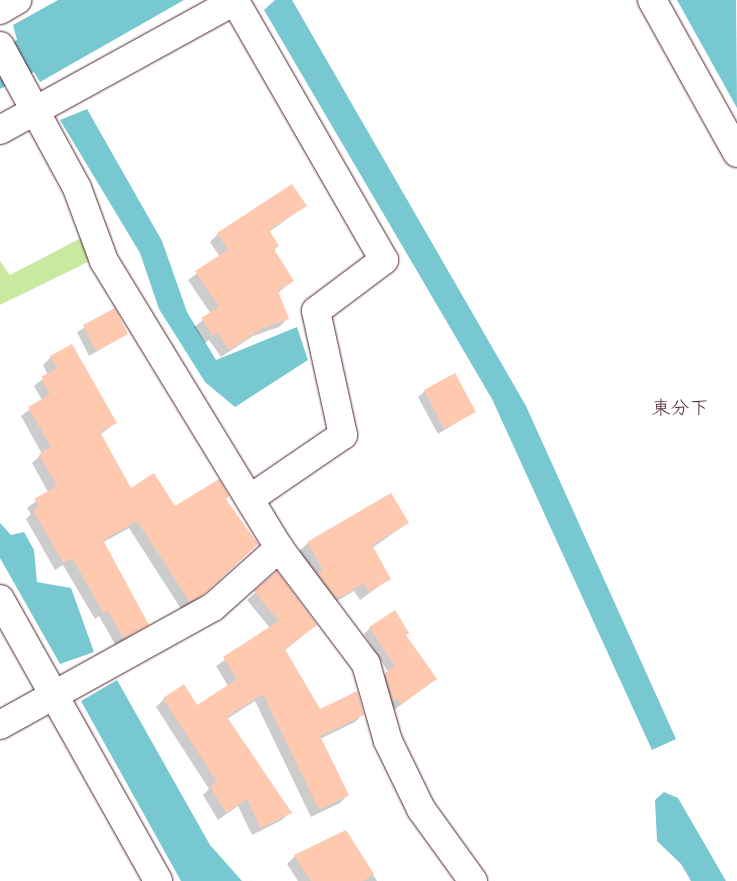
<!DOCTYPE html>
<html>
<head>
<meta charset="utf-8">
<style>
  body { margin:0 }
  #map { position:relative; width:737px; height:881px; overflow:hidden; background:#fff; font-family:Sriracha,"Klee One",sans-serif }
  div>[style] { position:absolute }
  [style*='--x'] { left:calc(var(--x)*1px); top:calc(var(--y)*1px); width:calc(var(--w)*1px); rotate:calc(var(--a)*1deg) }
  .green>* { inset:0; background:#c9e9a1 }
  .water>* { inset:0; background:#78c8d2 }
  .shadow>* { inset:0; background:#0003 }
  .building>* { inset:0; background:#fec9af }
  .roads { filter:drop-shadow(0 0 1px #4a1f2b) drop-shadow(0 0 1px #4a1f2b) }
  .minor>* { height:28px; margin:-14px; padding:0 14px; transform-origin:14px; border-radius:14px; background:#fff }
  span { translate:-50% -50%; white-space:nowrap; text-align:center; line-height:1.15; -webkit-text-stroke:5px #fff; paint-order:stroke }
  .neighbourhood-label { font-size:19px; color:#4a1f2b }
</style>
</head>
<body>
<div id="map">
  <div class="green">
    <i style="clip-path:polygon(81px 238px,94px 259px,0 305px,0 261px,10px 275px)"></i>
  </div>
  <div class="water">
    <i style="clip-path:polygon(58px 0,184px 0,40px 82px,34px 72px,0 89px,0 50px,17px 40px,13px 25px)"></i>
    <i style="clip-path:polygon(275px 0,292px 0,526px 406px,676px 739px,652px 750px,492px 399px,264px 10px)"></i>
    <i style="clip-path:polygon(677px 0,736px 0,737px 108px)"></i>
    <i style="clip-path:polygon(87px 109px,162px 241px,187px 312px,216px 360px,297px 327px,308px 360px,235px 407px,205px 382px,159px 309px,140px 253px,60px 120px)"></i>
    <i style="clip-path:polygon(0 523px,11px 535px,24px 532px,34px 550px,37px 582px,71px 588px,94px 652px,60px 664px,0 558px)"></i>
    <i style="clip-path:polygon(117px 680px,210px 845px,242px 881px,181px 881px,81px 701px)"></i>
    <i style="clip-path:polygon(664px 792px,678px 798px,726px 881px,691px 881px,681px 864px,657px 841px,655px 800px)"></i>
  </div>
  <div class="shadow">
    <i style="clip-path:polygon(305px 206px,269px 232px,278px 246px,273px 251px,292px 281px,278px 293px,287px 319px,279px 327px,253px 336px,221px 357px,209px 340px,205px 343px,194px 327px,211px 314px,188px 280px,220px 257px,210px 242px,218px 234px)"></i>
    <i style="clip-path:polygon(114px 310px,127px 334px,89px 356px,77px 332px)"></i>
    <i style="clip-path:polygon(51px 357px,115px 423px,100px 435px,131px 490px,175px 508px,224px 500px,248px 551px,195px 602px,181px 609px,129px 528px,102px 543px,147px 624px,116px 646px,99px 616px,95px 619px,63px 565px,55px 570px,26px 519px,31px 514px,27px 508px,48px 492px,32px 463px,42px 454px,21px 416px,42px 400px,34px 386px,48px 375px,43px 365px)"></i>
    <i style="clip-path:polygon(425px 391px,474px 412px,438px 434px,418px 397px)"></i>
    <i style="clip-path:polygon(408px 523px,372px 548px,389px 579px,360px 600px,354px 591px,327px 607px,298px 552px,308px 543px)"></i>
    <i style="clip-path:polygon(277px 573px,316px 625px,284px 651px,319px 711px,363px 714px,355px 722px,320px 739px,348px 795px,340px 803px,311px 817px,255px 701px,227px 719px,290px 812px,282px 820px,252px 835px,238px 806px,218px 820px,203px 795px,209px 789px,156px 707px,164px 699px,197px 706px,228px 686px,216px 666px,270px 628px,247px 600px)"></i>
    <i style="clip-path:polygon(370px 628px,405px 635px,436px 679px,394px 710px,379px 681px,388px 672px,364px 634px)"></i>
    <i style="clip-path:polygon(345px 831px,377px 881px,298px 881px,287px 864px,295px 856px)"></i>
  </div>
  <div class="building">
    <i style="clip-path:polygon(292px 184px,307px 206px,269px 230px,279px 246px,274px 249px,294px 281px,278px 291px,289px 319px,263px 328px,229px 350px,218px 333px,213px 336px,201px 318px,219px 307px,195px 271px,228px 250px,217px 233px)"></i>
    <i style="clip-path:polygon(115px 308px,128px 334px,96px 351px,83px 325px)"></i>
    <i style="clip-path:polygon(72px 344px,117px 423px,100px 432px,131px 488px,154px 473px,175px 506px,219px 479px,229px 496px,226px 499px,258px 544px,204px 594px,190px 602px,137px 521px,103px 540px,149px 625px,124px 639px,107px 610px,103px 612px,72px 558px,63px 563px,33px 510px,39px 507px,34px 499px,57px 486px,39px 454px,51px 447px,28px 407px,50px 394px,41px 377px,57px 368px,50px 356px)"></i>
    <i style="clip-path:polygon(455px 373px,476px 412px,444px 429px,424px 390px)"></i>
    <i style="clip-path:polygon(391px 493px,409px 523px,372px 545px,391px 579px,369px 592px,364px 583px,337px 599px,318px 574px,323px 570px,307px 542px)"></i>
    <i style="clip-path:polygon(277px 571px,317px 625px,285px 649px,320px 709px,357px 691px,364px 715px,320px 736px,349px 795px,319px 810px,263px 694px,227px 717px,292px 813px,260px 828px,247px 799px,226px 813px,210px 786px,217px 782px,163px 698px,184px 684px,197px 705px,237px 679px,223px 657px,279px 621px,254px 591px)"></i>
    <i style="clip-path:polygon(395px 610px,409px 633px,406px 635px,437px 679px,401px 704px,397px 699px,393px 701px,385px 673px,395px 666px,369px 627px)"></i>
    <i style="clip-path:polygon(346px 830px,374px 874px,363px 881px,311px 881px,294px 855px)"></i>
  </div>
  <div class="roads">
    <div class="minor">
      <i style="--x:652;--y:0;--w:175;--a:60.9"></i>
      <i style="--x:235;--y:1;--w:299;--a:60.1"></i>
      <i style="--x:384;--y:260;--w:85;--a:143.1"></i>
      <i style="--x:316;--y:311;--w:127;--a:77.7"></i>
      <i style="--x:343;--y:435;--w:112;--a:145.6"></i>
      <i style="--x:0;--y:10;--w:20;--a:-30"></i>
      <i style="--x:0;--y:46;--w:162;--a:61.5"></i>
      <i style="--x:77;--y:188;--w:78;--a:69.7"></i>
      <i style="--x:104;--y:261;--w:336;--a:58.6"></i>
      <i style="--x:279;--y:548;--w:145;--a:53.1"></i>
      <i style="--x:366;--y:664;--w:80;--a:74.1"></i>
      <i style="--x:388;--y:741;--w:76;--a:64.1"></i>
      <i style="--x:421;--y:809;--w:89;--a:54.2"></i>
      <i style="--x:0;--y:130;--w:269;--a:-28.8"></i>
      <i style="--x:0;--y:599;--w:323;--a:60.7"></i>
      <i style="--x:0;--y:725;--w:244;--a:-29"></i>
      <i style="--x:213;--y:607;--w:89;--a:-41.8"></i>
    </div>
  </div>
  <div class="neighbourhood-label">
    <span style="left:680px;top:408px">東分下</span>
  </div>
</div>
</body>
</html>
